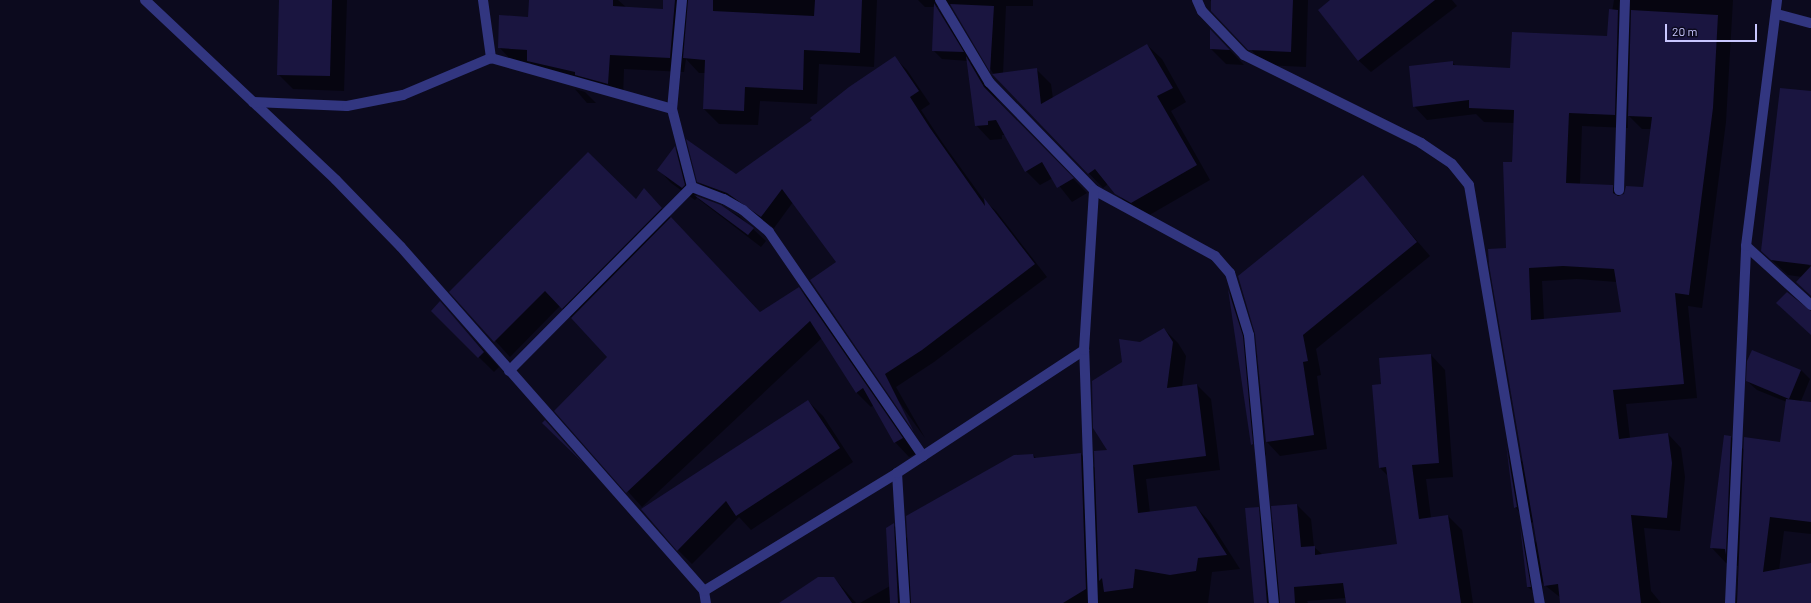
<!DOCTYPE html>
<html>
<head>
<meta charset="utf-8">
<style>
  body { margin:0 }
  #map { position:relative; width:1811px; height:603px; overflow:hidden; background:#0c0a1e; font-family:Barlow,sans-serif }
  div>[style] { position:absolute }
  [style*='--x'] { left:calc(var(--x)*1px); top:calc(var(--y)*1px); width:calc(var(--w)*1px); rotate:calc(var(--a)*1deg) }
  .shadow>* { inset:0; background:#0007 }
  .building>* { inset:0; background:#1a1540 }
  .minor>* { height:10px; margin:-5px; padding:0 5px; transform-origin:5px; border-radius:5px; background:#323680 }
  span { translate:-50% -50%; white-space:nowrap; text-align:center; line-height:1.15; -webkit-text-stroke:3.5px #0c0a1e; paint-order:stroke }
  .scale { position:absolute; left:1665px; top:24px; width:92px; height:18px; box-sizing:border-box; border:2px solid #c9c7ff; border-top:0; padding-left:5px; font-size:12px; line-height:14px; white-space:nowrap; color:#c9c7ff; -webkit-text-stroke:3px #0c0a1e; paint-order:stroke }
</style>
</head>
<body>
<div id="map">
  <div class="shadow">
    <i style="clip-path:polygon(280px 0,347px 0,344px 91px,293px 89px,278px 74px)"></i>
    <i style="clip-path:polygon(530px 0,618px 0,627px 8px,664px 10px,664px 0,877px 0,874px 67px,819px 64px,817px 104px,760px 101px,758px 125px,719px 124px,704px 109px,706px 73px,699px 73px,686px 59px,684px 72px,624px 69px,623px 98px,542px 76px,530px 63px,513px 62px,499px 47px,529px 18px)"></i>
    <i style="clip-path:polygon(918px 0,1033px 0,1033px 6px,1006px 6px,1003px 74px,1036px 69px,1051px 84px,1053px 99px,1147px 45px,1162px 59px,1186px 102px,1171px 111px,1210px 180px,1146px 217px,1131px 208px,1108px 184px,1103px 188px,994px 75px,952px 5px,937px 7px,972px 61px,969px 61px,980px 72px,999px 102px,1087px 193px,1072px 202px,1053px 178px,1040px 185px,1026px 171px,1005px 135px,1002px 135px,1002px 139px,990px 140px,976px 125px,968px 61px,942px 59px,933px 50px,935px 7px,925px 7px)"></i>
    <i style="clip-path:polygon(1210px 0,1308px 0,1306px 67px,1264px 65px)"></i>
    <i style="clip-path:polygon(1332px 0,1452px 0,1457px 6px,1371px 72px,1358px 60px)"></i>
    <i style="clip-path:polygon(evenodd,1614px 0,1733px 0,1726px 122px,1702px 308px,1688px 306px,1697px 398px,1626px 404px,1630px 438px,1668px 434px,1681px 448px,1685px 477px,1680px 531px,1644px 528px,1651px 591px,1661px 603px,1561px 603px,1561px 598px,1542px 583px,1544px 602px,1528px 587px,1522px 528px,1538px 544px,1534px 522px,1530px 523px,1515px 507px,1508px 447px,1524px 463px,1507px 249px,1514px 123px,1484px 122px,1476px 114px,1427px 120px,1414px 106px,1452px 62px,1457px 67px,1511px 69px,1608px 37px,1614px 0,1628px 115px,1642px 129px,1651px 129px,1644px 188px,1622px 196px,1612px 186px,1580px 184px,1582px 126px,1628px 128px,1628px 115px,1614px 0,1577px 279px,1617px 282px,1622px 313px,1544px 320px,1542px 281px,1577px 279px)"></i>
    <i style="clip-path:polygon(1226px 46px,1244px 65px,1226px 64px,1211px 49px)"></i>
    <i style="clip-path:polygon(895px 58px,907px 70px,930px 104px,921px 110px,942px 142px,986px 203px,985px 201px,996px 211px,1047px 277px,934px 362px,896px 387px,925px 438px,811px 280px,838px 262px,793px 202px,774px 228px,741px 205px,711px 194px,698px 182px,736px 175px,813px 121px)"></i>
    <i style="clip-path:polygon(575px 89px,585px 92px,596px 103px,587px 103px)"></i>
    <i style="clip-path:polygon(1811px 92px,1811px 253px,1794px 251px,1811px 267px,1811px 296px,1797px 282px,1802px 277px,1788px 275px,1762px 251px)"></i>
    <i style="clip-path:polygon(675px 148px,687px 160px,697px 198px,721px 206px,739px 216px,766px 241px,761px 247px,697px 198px,695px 200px,671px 183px,659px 170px)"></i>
    <i style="clip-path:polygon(1362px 177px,1430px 256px,1316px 349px,1321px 375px,1317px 376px,1327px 449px,1280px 456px,1267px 442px,1256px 334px)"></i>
    <i style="clip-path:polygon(644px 190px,761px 313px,799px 288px,813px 303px,917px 453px,909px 457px,895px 442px,874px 405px,871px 407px,856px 392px,822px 338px,642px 507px,555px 411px,608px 357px,560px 306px,510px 357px,451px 292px,636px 201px)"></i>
    <i style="clip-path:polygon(1230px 292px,1242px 304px,1256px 351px,1266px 456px,1254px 444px)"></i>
    <i style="clip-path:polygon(440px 303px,499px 367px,494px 372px,432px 311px)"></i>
    <i style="clip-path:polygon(1164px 329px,1178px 343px,1186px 356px,1182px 387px,1197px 385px,1211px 399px,1220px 470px,1146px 479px,1150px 513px,1196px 507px,1210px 522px,1240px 569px,1212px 572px,1208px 603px,860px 603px,890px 586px,893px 525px,909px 540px,1033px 455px,1037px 459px,1081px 454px,1096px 469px,1108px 450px,1123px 363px,1141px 343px)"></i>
    <i style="clip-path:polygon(1431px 355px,1445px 370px,1453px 477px,1426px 479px,1431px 518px,1448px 516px,1462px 530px,1473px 603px,1347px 603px,1346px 598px,1307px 601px,1308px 603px,1255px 603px,1258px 508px,1274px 524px,1297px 505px,1311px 519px,1314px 547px,1323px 555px,1398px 545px,1388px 476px,1380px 468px,1382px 385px)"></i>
    <i style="clip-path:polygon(1801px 370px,1810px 379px,1801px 401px,1811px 403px,1811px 534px,1784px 531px,1779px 570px,1811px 564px,1811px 603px,1736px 603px,1738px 566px,1726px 563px,1711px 547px,1731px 437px,1744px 450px,1781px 443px,1787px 402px,1757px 390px,1747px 381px)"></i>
    <i style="clip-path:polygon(808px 401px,823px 416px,853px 462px,751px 530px,739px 517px,692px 564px,678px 550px)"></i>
    <i style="clip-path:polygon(834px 578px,856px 603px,780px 603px)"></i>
  </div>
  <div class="building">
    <i style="clip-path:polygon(279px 0,332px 0,330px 76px,277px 75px)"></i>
    <i style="clip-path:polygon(529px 0,613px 0,613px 6px,663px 9px,663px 0,675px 0,670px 58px,610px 55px,608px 84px,575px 75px,575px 72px,527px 61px,527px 50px,498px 48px,499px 15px,528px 17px)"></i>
    <i style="clip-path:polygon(688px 0,713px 0,713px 11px,814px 16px,815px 0,862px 0,860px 53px,804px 50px,803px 90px,745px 87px,744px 111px,703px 109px,705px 60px,683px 58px)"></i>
    <i style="clip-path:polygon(1211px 0,1293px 0,1291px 52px,1248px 50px,1211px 11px)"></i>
    <i style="clip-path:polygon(1330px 0,1435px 0,1358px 61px,1318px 10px)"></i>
    <i style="clip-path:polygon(934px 3px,964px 52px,932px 51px)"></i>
    <i style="clip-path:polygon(950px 4px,994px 6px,990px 72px)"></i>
    <i style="clip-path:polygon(evenodd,1609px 9px,1618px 10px,1615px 115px,1569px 113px,1566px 183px,1613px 185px,1613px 193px,1618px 196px,1624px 194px,1626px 186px,1643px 187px,1652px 117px,1628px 116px,1631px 10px,1718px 15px,1713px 108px,1689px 295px,1675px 293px,1684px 384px,1613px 390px,1619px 439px,1668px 433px,1672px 463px,1667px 518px,1631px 515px,1641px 603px,1560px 603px,1558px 584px,1544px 586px,1489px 265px,1488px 249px,1506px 248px,1503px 162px,1512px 162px,1514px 110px,1469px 108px,1469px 100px,1413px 107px,1409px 66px,1453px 61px,1453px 65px,1510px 68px,1512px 32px,1607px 36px,1609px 9px,1563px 266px,1614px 269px,1621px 312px,1531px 320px,1529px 268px,1563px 266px)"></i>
    <i style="clip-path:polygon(1210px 29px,1230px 50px,1210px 49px)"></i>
    <i style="clip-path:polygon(1147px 44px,1173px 88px,1157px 96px,1197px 165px,1131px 203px,1115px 194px,1095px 169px,1088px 174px,992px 74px,1037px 68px,1041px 104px)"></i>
    <i style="clip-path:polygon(895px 56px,919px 91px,910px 97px,930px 128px,985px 206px,984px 198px,1035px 264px,922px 350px,885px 374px,914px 432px,810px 280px,836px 262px,782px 189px,761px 217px,727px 193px,697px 182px,686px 139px,736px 174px,812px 120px,810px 118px,849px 87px)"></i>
    <i style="clip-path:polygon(966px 56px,984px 87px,1074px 178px,1057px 188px,1042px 162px,1025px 172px,996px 120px,988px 121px,988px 125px,975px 126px)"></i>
    <i style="clip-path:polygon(1780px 88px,1811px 91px,1811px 265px,1771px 260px,1761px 251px)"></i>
    <i style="clip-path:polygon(675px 146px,685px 185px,682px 188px,657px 170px)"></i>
    <i style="clip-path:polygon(588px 152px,636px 199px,644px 188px,662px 208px,562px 309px,545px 291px,494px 342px,449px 292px)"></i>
    <i style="clip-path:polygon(1363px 175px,1417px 242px,1303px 335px,1308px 361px,1303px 362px,1314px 435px,1266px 442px,1255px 334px,1238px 276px)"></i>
    <i style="clip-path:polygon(694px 195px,721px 205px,754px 228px,748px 235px)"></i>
    <i style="clip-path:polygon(671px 217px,760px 312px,799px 287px,903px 438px,894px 443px,863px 388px,856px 393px,810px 321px,626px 493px,554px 411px,607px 357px,571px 318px)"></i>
    <i style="clip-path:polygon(1811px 266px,1811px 296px,1796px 282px)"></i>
    <i style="clip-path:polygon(1228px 289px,1243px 336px,1253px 444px,1251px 445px)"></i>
    <i style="clip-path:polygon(1787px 292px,1811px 311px,1811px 335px,1776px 303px)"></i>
    <i style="clip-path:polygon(440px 301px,484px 352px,478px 358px,431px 311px)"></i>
    <i style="clip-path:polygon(1164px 328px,1173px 342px,1167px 388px,1197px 384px,1206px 456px,1133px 465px,1138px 513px,1196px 506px,1227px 555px,1198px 558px,1196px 571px,1170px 575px,1135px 569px,1133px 588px,1104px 592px,1102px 578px,1099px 581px,1094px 451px,1107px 450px,1093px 428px,1092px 381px,1122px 362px,1119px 339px,1140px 342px)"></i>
    <i style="clip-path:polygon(1752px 350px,1801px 370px,1789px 399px,1746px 381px,1747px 361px)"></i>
    <i style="clip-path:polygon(1431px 354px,1439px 463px,1412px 465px,1419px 519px,1448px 515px,1461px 603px,1346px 603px,1343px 583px,1294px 587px,1295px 603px,1280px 603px,1271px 506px,1297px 504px,1301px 547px,1315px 546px,1315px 555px,1397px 544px,1386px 467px,1379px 468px,1372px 385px,1381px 384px,1379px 358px)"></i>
    <i style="clip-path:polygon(1786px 399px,1811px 402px,1811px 522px,1770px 517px,1763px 572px,1811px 563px,1811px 603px,1737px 603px,1744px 437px,1780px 442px)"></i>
    <i style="clip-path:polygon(808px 400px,840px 448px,736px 516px,726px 501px,677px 551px,641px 509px)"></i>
    <i style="clip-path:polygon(545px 420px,583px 463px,542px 423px)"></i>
    <i style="clip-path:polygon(1724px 435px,1731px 436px,1726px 555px,1725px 549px,1710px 548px)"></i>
    <i style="clip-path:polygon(1506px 444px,1517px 507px,1514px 508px)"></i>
    <i style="clip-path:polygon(1081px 453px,1086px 589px,1063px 603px,911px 603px,906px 516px,1014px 455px,1033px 454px,1034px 458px)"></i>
    <i style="clip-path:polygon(1259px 507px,1267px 603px,1254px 603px,1245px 508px)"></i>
    <i style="clip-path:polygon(894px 523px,898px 603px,890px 603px,886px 528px)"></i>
    <i style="clip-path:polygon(1520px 525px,1531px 587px,1527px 587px)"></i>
    <i style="clip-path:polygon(818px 577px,834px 577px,852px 603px,779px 603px)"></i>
  </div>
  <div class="minor">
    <i style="--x:145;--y:0;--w:262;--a:43.3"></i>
    <i style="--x:336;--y:180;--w:93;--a:45.9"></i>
    <i style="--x:401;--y:247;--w:458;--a:48.6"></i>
    <i style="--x:704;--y:591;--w:12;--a:81"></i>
    <i style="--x:483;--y:0;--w:59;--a:82.1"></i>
    <i style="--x:682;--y:0;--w:109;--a:95.2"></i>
    <i style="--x:672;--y:109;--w:81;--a:75.6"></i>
    <i style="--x:940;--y:0;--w:96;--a:59.1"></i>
    <i style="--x:989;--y:82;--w:151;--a:45.8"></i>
    <i style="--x:1094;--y:190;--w:138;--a:28.6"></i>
    <i style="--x:1215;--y:256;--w:23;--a:49"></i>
    <i style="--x:1230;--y:273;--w:65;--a:73"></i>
    <i style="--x:1249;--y:335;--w:269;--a:84.7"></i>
    <i style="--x:1197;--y:0;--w:12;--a:66"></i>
    <i style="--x:1202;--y:11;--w:61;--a:46.3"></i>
    <i style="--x:1244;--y:55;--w:198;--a:26.4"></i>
    <i style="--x:1421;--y:143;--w:37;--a:34"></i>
    <i style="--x:1452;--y:164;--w:27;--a:51"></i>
    <i style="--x:1469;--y:185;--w:424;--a:80.4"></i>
    <i style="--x:1777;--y:14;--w:35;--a:15"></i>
    <i style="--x:253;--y:102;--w:94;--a:2.4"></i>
    <i style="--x:347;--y:106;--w:57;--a:-11.1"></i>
    <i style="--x:403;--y:95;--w:95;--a:-22.8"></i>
    <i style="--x:491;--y:58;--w:188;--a:15.7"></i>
    <i style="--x:1619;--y:190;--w:190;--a:-88.2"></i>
    <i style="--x:1746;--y:246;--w:88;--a:42.2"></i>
    <i style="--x:509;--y:371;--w:260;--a:-45.2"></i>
    <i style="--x:692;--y:187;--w:34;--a:21"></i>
    <i style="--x:724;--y:199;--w:22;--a:30"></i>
    <i style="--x:743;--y:210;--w:34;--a:40"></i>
    <i style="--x:769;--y:232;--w:272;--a:55.5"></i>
    <i style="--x:897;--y:473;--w:130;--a:86.5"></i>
    <i style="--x:704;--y:591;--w:226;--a:-31.4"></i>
    <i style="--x:897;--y:473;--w:224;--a:-33.3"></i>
    <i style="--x:1093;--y:603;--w:253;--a:-92"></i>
    <i style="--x:1084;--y:350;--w:160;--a:-86.4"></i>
    <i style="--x:1730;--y:603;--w:357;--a:-87.4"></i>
    <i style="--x:1746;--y:246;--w:248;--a:-82.8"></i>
  </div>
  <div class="scale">20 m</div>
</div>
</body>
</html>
